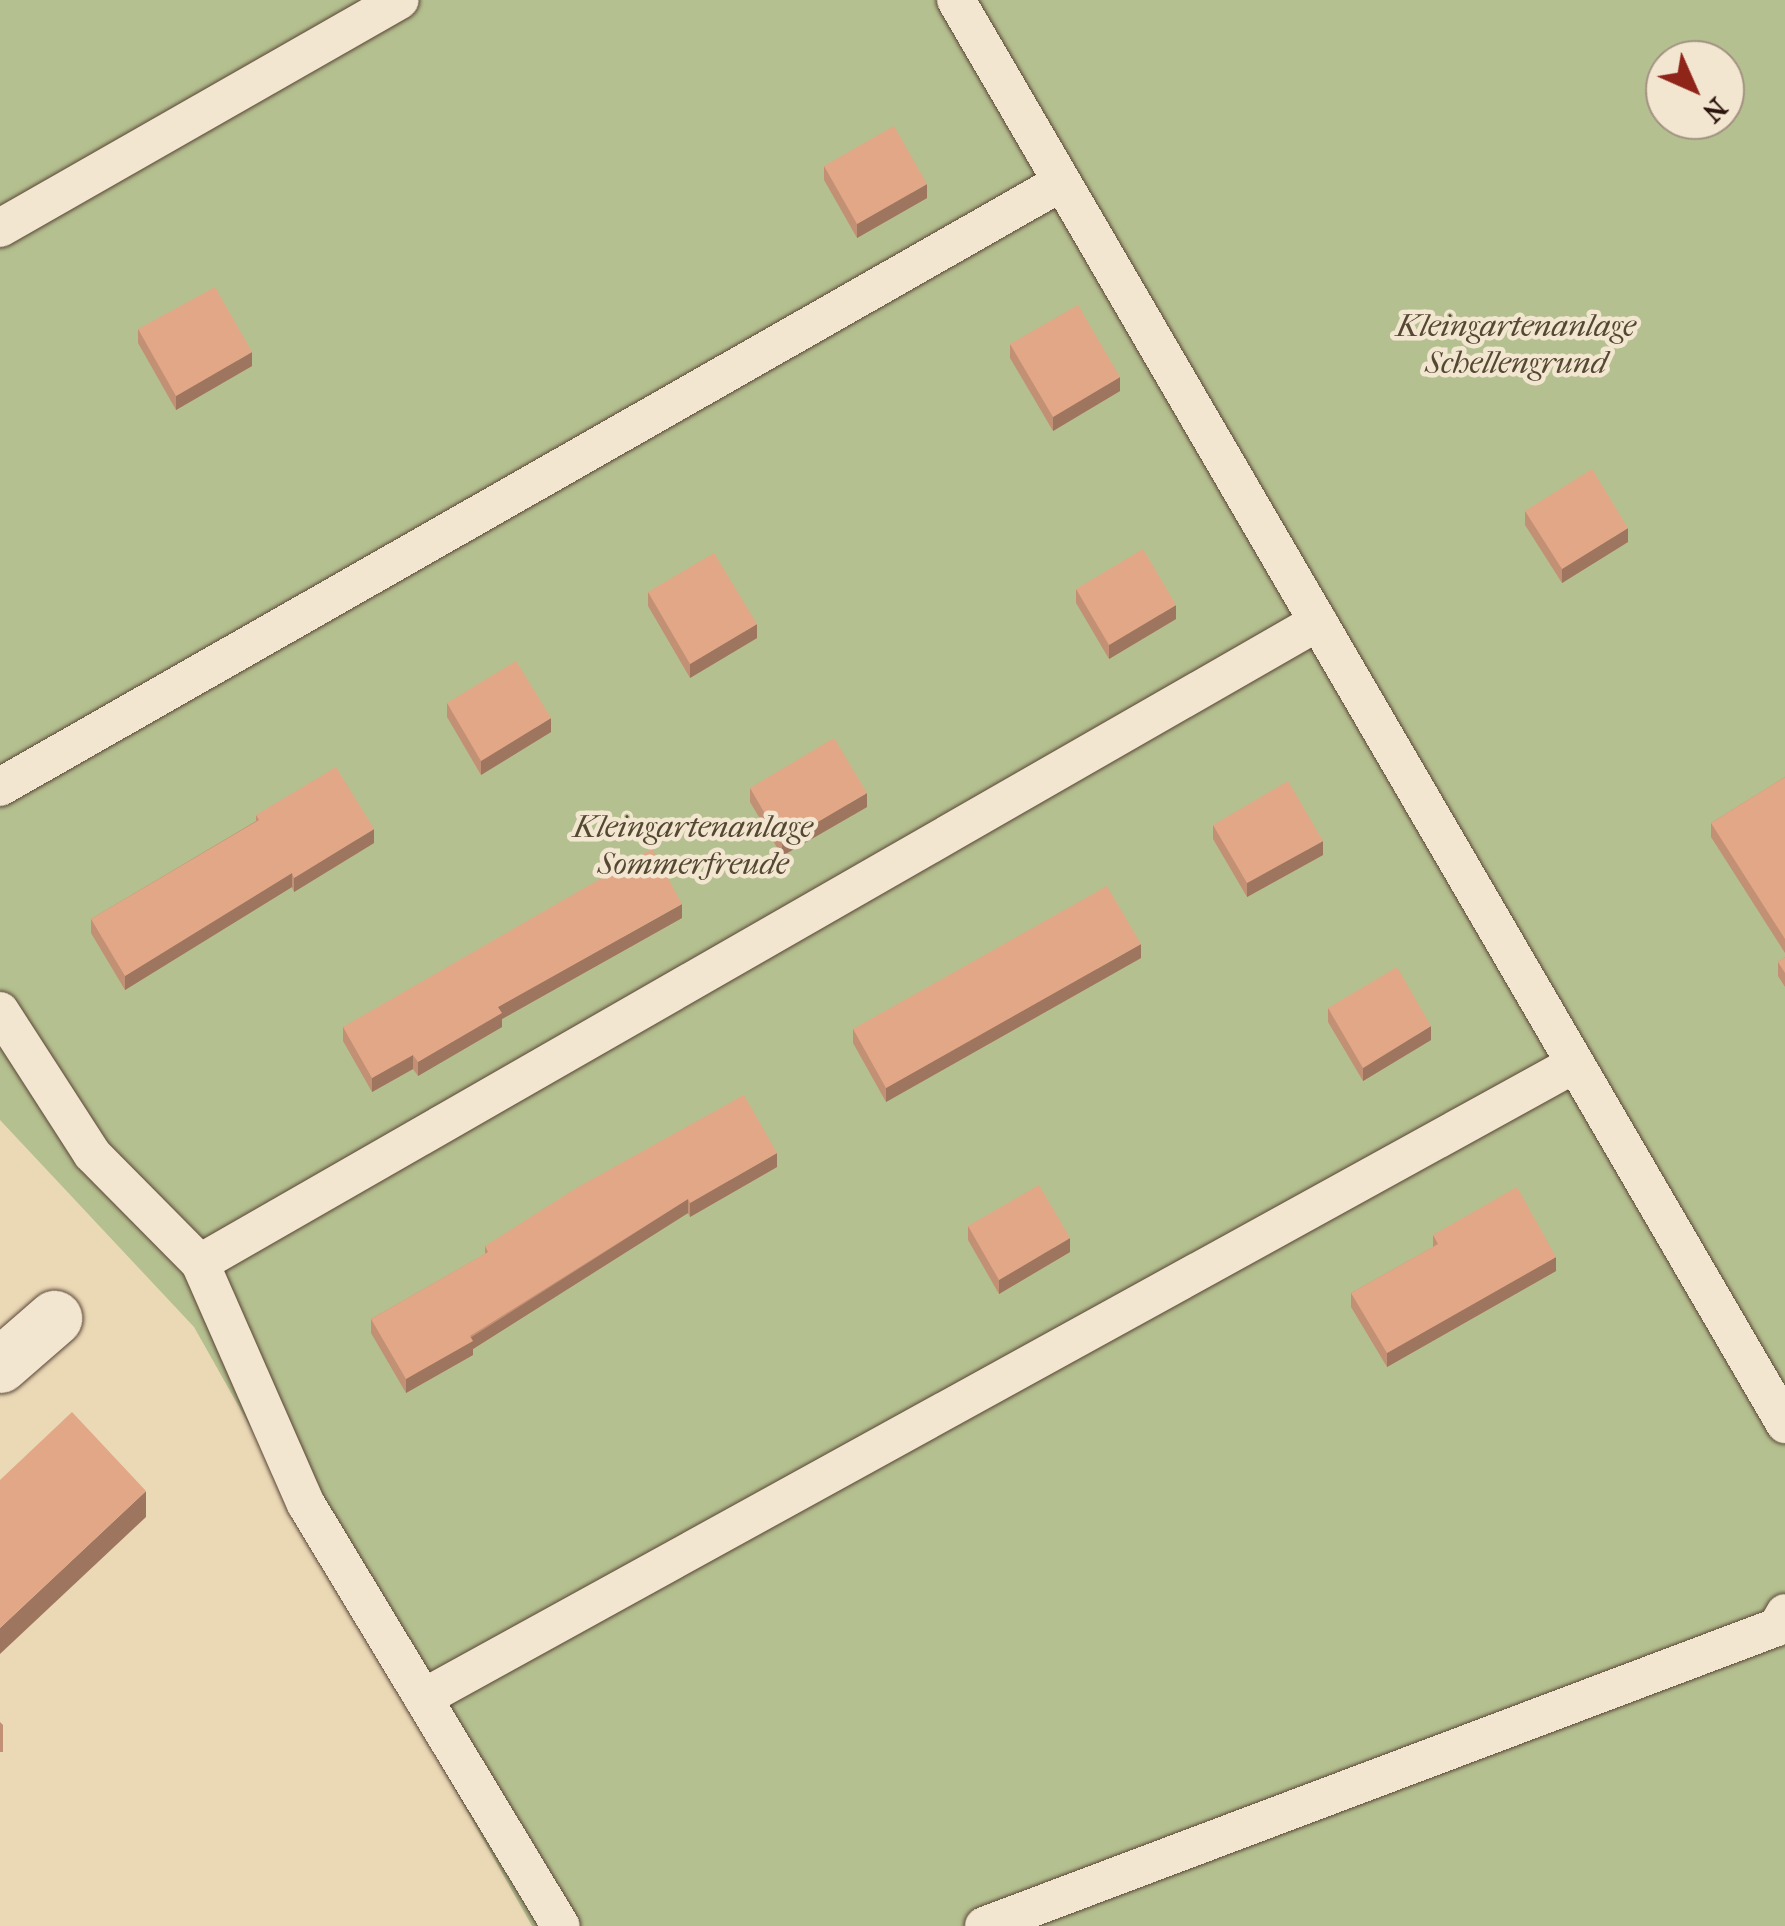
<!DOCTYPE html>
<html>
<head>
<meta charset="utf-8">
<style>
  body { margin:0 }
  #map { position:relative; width:1785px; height:1926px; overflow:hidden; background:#ebd9b6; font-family:"IM FELL French Canon",serif }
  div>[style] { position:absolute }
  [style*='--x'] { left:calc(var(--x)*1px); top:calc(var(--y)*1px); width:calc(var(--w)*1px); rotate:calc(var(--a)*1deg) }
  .green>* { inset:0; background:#b5c090 }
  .roads { filter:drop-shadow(0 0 2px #5a4536) drop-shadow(0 0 2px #5a4536) }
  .service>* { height:38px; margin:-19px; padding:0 19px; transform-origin:19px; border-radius:19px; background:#f2e6d0 }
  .minor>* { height:55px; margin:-27.5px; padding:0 27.5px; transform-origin:27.5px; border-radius:27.5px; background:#f2e6d0 }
  .wall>* { inset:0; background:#c29074 }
  .shaded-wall>* { inset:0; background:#9e755e }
  .building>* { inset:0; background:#e1a787 }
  span { translate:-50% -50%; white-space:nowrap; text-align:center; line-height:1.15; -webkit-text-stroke:9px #f2e6d0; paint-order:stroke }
  .park-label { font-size:32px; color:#544833; font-style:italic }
  .north { position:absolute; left:1645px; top:40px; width:100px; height:100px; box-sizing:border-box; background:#f2e6d0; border:2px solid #a29281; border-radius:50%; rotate:135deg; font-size:28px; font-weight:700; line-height:40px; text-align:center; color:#2a140b }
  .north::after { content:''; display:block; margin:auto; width:35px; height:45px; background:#8f2418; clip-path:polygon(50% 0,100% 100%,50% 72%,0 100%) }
</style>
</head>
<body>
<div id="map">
  <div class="green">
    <i style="clip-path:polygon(evenodd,0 0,1785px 0,1785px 1926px,532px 1926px,194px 1327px,0 1120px,0 0,1665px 60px,1725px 60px,1725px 120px,1665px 120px,1665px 60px)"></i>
  </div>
  <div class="roads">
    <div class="service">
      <i style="--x:956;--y:0;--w:1648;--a:59.79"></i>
      <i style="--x:0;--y:228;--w:460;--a:-29.7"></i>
      <i style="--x:0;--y:787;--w:1222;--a:-29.67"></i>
      <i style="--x:0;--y:1011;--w:170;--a:57.2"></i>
      <i style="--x:92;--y:1154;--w:153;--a:45.3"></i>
      <i style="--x:200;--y:1263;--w:263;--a:66.3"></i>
      <i style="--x:306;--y:1504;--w:493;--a:58.9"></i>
      <i style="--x:200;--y:1263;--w:1289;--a:-29.83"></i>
      <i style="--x:423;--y:1698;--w:1315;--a:-28.83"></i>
      <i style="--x:984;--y:1926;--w:847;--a:-20.66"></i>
      <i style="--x:1777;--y:1627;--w:16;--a:-60"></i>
    </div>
    <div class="minor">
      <i style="--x:0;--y:1365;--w:72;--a:-41"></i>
    </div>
  </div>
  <div class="wall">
    <i style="clip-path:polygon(824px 166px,927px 198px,857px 238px,824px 180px)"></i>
    <i style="clip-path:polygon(138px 329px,252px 366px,176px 410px,138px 343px)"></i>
    <i style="clip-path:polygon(1010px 344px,1120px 391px,1053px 431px,1010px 358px)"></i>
    <i style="clip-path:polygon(1525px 511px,1628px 542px,1562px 583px,1525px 525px)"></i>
    <i style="clip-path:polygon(1076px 589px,1176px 619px,1109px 659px,1076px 603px)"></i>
    <i style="clip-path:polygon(648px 592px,757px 638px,690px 678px,648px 606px)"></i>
    <i style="clip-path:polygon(447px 703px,551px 732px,481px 775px,447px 717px)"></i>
    <i style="clip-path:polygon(1785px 777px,1785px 953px,1711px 837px,1711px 823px)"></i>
    <i style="clip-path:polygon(750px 788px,867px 807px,782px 856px,750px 802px)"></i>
    <i style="clip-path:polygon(256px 815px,374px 843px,294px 892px,292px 887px,125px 990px,91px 933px,91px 919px,256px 821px)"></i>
    <i style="clip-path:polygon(1213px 825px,1323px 855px,1247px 897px,1213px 839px)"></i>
    <i style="clip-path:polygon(682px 918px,502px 1019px,502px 1027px,418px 1076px,413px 1069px,372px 1092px,343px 1041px,343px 1027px)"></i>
    <i style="clip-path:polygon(1785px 957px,1785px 987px,1778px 976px,1778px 962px)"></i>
    <i style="clip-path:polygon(1141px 958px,886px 1102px,853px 1043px,853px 1029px)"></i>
    <i style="clip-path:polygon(1328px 1008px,1431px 1040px,1363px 1081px,1328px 1022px)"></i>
    <i style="clip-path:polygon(777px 1167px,690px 1217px,688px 1213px,473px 1349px,473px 1355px,406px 1393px,371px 1333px,371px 1319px,485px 1254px,485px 1246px)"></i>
    <i style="clip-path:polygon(968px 1226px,1070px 1252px,999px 1294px,968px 1240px)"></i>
    <i style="clip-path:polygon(1433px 1235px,1556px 1271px,1387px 1367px,1351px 1307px,1351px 1293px,1433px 1247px)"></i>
    <i style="clip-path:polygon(0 1722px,3px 1725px,3px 1752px,0 1752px)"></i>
  </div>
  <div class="shaded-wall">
    <i style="clip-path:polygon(927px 184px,927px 198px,857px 238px,857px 224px)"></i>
    <i style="clip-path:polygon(252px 352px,252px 366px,176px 410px,176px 396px)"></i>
    <i style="clip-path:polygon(1120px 377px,1120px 391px,1053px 431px,1053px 417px)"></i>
    <i style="clip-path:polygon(1628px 528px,1628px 542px,1562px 583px,1562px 569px)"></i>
    <i style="clip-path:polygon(1176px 605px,1176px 619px,1109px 659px,1109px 645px)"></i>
    <i style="clip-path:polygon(757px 624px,757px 638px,690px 678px,690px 664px)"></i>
    <i style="clip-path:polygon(551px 718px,551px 732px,481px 775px,481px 761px)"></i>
    <i style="clip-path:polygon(867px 793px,867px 807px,782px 856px,782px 843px)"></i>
    <i style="clip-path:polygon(374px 829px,374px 843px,294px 892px,294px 878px)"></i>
    <i style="clip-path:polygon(1323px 841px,1323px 855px,1247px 897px,1247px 883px)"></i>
    <i style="clip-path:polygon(292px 873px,292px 887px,125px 990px,125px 976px)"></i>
    <i style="clip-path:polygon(682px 904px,682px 918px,502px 1019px,502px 1027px,418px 1076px,418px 1062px,498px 1007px)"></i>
    <i style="clip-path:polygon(1141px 944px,1141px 958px,886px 1102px,886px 1088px)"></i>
    <i style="clip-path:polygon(1431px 1026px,1431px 1040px,1363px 1081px,1363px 1068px)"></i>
    <i style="clip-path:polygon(413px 1055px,413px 1069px,372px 1092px,372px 1078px)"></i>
    <i style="clip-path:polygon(777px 1153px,777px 1167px,690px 1217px,690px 1203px)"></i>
    <i style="clip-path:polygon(688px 1199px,688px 1213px,473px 1349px,473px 1355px,406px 1393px,406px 1379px)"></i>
    <i style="clip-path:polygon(1070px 1238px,1070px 1252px,999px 1294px,999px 1280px)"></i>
    <i style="clip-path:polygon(1556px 1257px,1556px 1271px,1387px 1367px,1387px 1353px)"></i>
    <i style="clip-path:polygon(146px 1491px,146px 1517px,0 1654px,0 1628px)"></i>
  </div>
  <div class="building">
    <i style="clip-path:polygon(894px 126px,927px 184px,857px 224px,824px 166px)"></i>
    <i style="clip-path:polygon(215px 287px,252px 352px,176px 396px,138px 329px)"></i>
    <i style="clip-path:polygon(1078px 305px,1120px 377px,1053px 417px,1010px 344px)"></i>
    <i style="clip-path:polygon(1592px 469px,1628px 528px,1562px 569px,1525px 511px)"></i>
    <i style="clip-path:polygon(1143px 549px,1176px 605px,1109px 645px,1076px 589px)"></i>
    <i style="clip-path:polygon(714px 553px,757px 624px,690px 664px,648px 592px)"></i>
    <i style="clip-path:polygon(516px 661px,551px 718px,481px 761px,447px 703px)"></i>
    <i style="clip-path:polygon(834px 738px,867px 793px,782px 843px,750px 788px)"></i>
    <i style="clip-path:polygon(336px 767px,374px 829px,294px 878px,292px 873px,125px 976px,91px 919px,259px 820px,256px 815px)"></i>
    <i style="clip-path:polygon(1785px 777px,1785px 939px,1711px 823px)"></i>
    <i style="clip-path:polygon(1288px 781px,1323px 841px,1247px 883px,1213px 825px)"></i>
    <i style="clip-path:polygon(652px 849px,682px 904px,498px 1007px,502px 1013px,418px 1062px,413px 1055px,372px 1078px,343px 1027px)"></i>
    <i style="clip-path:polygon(1107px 886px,1141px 944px,886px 1088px,853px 1029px)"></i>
    <i style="clip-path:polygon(1785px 957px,1785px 973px,1778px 962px)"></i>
    <i style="clip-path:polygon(1397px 967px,1431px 1026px,1363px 1068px,1328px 1008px)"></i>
    <i style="clip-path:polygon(744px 1095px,777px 1153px,690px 1203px,688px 1199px,470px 1336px,473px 1341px,406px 1379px,371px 1319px,488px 1252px,485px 1246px,578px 1187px)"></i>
    <i style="clip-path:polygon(1039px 1185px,1070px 1238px,999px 1280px,968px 1226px)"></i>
    <i style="clip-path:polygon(1517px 1187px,1556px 1257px,1387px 1353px,1351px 1293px,1438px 1244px,1433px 1235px)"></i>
    <i style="clip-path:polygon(72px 1412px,146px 1491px,0 1628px,0 1480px)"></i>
  </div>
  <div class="park-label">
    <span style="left:1516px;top:345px">Kleingartenanlage<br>Schellengrund</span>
    <span style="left:693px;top:846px">Kleingartenanlage<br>Sommerfreude</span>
  </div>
  <div class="north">N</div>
</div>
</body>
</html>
